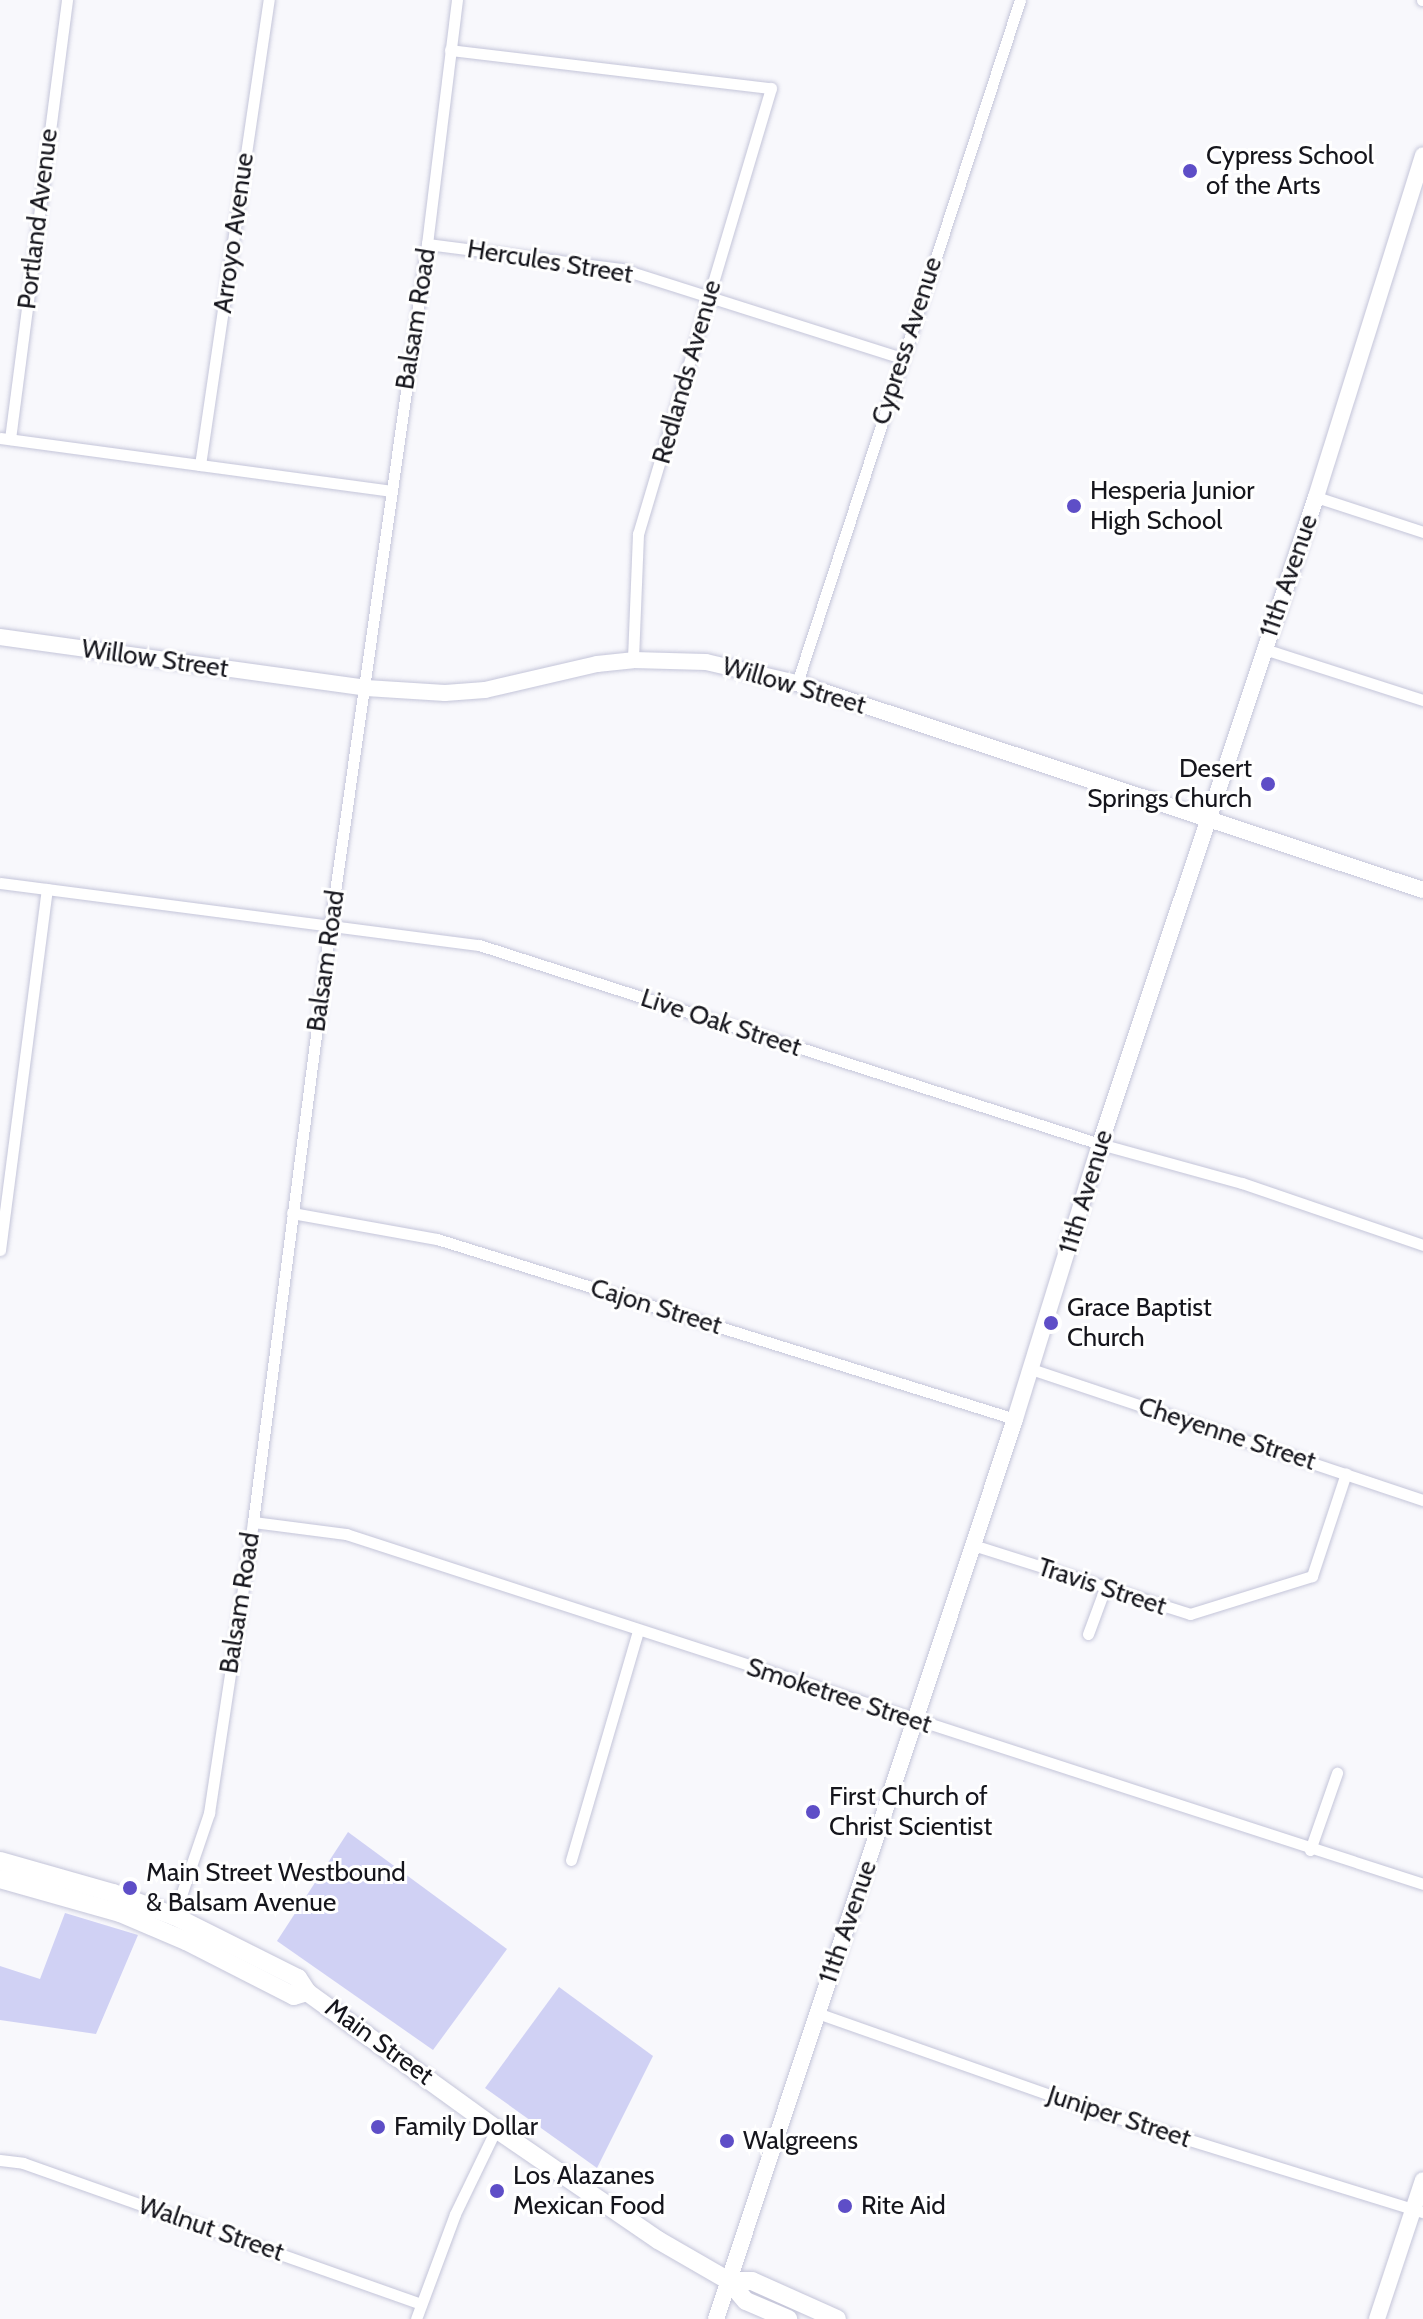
<!DOCTYPE html>
<html>
<head>
<meta charset="utf-8">
<style>
  body { margin:0 }
  #map { position:relative; width:1423px; height:2319px; overflow:hidden; background:#f8f8fc; font-family:Cabin,sans-serif }
  div>[style] { position:absolute }
  [style*='--x'] { left:calc(var(--x)*1px); top:calc(var(--y)*1px); width:calc(var(--w)*1px); rotate:calc(var(--a)*1deg) }
  .green>* { inset:0; background:#d0d1f4 }
  .roads { filter:drop-shadow(0 0 2px #c4c5d9) drop-shadow(0 0 2px #c4c5d9) }
  .street>* { height:11px; margin:-5.5px; padding:0 5.5px; transform-origin:5.5px; border-radius:5.5px; background:#fff }
  .secondary>* { height:16px; margin:-8px; padding:0 8px; transform-origin:8px; border-radius:8px; background:#fff }
  .primary>* { height:18px; margin:-9px; padding:0 9px; transform-origin:9px; border-radius:9px; background:#fff }
  .dots>* { width:22px; height:22px; translate:-50% -50%; box-sizing:border-box; border:4px solid #fff; border-radius:50% }
  span { translate:-50% -50%; white-space:nowrap; text-align:center; line-height:1.15; -webkit-text-stroke:6px #fff; paint-order:stroke }
  .poi-label { font-size:26px; color:#15151c }
  .left { translate:0 -50%; text-align:left }
  .right { translate:-100% -50%; text-align:right }
  .street-label { font-size:26px; color:#15151c }
</style>
</head>
<body>
<div id="map">
  <div class="green">
    <i style="clip-path:polygon(348px 1832px,507px 1949px,433px 2050px,277px 1941px)"></i>
    <i style="clip-path:polygon(65px 1913px,138px 1935px,96px 2034px,0 2020px,0 1966px,40px 1979px)"></i>
    <i style="clip-path:polygon(559px 1987px,653px 2056px,597px 2168px,485px 2088px)"></i>
  </div>
  <div class="roads">
    <div class="street">
      <i style="--x:1422;--y:0;--w:1;--a:0"></i>
      <i style="--x:450;--y:50;--w:323;--a:6.8"></i>
      <i style="--x:771;--y:88;--w:465;--a:106.6"></i>
      <i style="--x:638;--y:534;--w:126;--a:92.3"></i>
      <i style="--x:427;--y:244;--w:196;--a:7.3"></i>
      <i style="--x:621;--y:269;--w:294;--a:17.6"></i>
      <i style="--x:0;--y:438;--w:394;--a:7.7"></i>
      <i style="--x:10;--y:439;--w:443;--a:-82.6"></i>
      <i style="--x:200;--y:465;--w:470;--a:-81.6"></i>
      <i style="--x:1316;--y:497;--w:113;--a:18.1"></i>
      <i style="--x:1264;--y:649;--w:167;--a:17.8"></i>
      <i style="--x:797;--y:683;--w:718;--a:-71.92"></i>
      <i style="--x:0;--y:883;--w:483;--a:7.4"></i>
      <i style="--x:479;--y:945;--w:652;--a:17.77"></i>
      <i style="--x:1100;--y:1144;--w:147;--a:15.4"></i>
      <i style="--x:1242;--y:1183;--w:191;--a:18.9"></i>
      <i style="--x:292;--y:1213;--w:147;--a:10.2"></i>
      <i style="--x:437;--y:1239;--w:605;--a:17.3"></i>
      <i style="--x:0;--y:1250;--w:364;--a:-82.6"></i>
      <i style="--x:1031;--y:1369;--w:413;--a:18.5"></i>
      <i style="--x:253;--y:1522;--w:94;--a:7.4"></i>
      <i style="--x:346;--y:1534;--w:1132;--a:18"></i>
      <i style="--x:973;--y:1545;--w:228;--a:17.6"></i>
      <i style="--x:1190;--y:1614;--w:128;--a:-17.3"></i>
      <i style="--x:1312;--y:1576;--w:108;--a:-71.7"></i>
      <i style="--x:1088;--y:1634;--w:49;--a:-69.7"></i>
      <i style="--x:1310;--y:1850;--w:82;--a:-70.7"></i>
      <i style="--x:571;--y:1860;--w:239;--a:-73.7"></i>
      <i style="--x:174;--y:1916;--w:109;--a:-71.2"></i>
      <i style="--x:209;--y:1813;--w:294;--a:-81.4"></i>
      <i style="--x:253;--y:1522;--w:600;--a:-82.63"></i>
      <i style="--x:330;--y:927;--w:690;--a:-81.92"></i>
      <i style="--x:427;--y:244;--w:246;--a:-83"></i>
      <i style="--x:817;--y:2013;--w:296;--a:19.4"></i>
      <i style="--x:1096;--y:2111;--w:342;--a:17.2"></i>
      <i style="--x:0;--y:2160;--w:23;--a:7"></i>
      <i style="--x:23;--y:2163;--w:422;--a:19.5"></i>
      <i style="--x:416;--y:2319;--w:112;--a:-69.6"></i>
      <i style="--x:455;--y:2214;--w:94;--a:-64.2"></i>
    </div>
    <div class="secondary">
      <i style="--x:0;--y:637;--w:370;--a:7.9"></i>
      <i style="--x:366;--y:688;--w:79;--a:3.6"></i>
      <i style="--x:445;--y:693;--w:40;--a:-4.3"></i>
      <i style="--x:485;--y:690;--w:115;--a:-13.1"></i>
      <i style="--x:597;--y:664;--w:36;--a:-6"></i>
      <i style="--x:633;--y:660;--w:73;--a:1.6"></i>
      <i style="--x:706;--y:662;--w:93;--a:13"></i>
      <i style="--x:797;--y:683;--w:659;--a:18.3"></i>
      <i style="--x:716;--y:2319;--w:948;--a:-71.62"></i>
      <i style="--x:1015;--y:1419;--w:288;--a:-72.8"></i>
      <i style="--x:1100;--y:1144;--w:682;--a:-71.54"></i>
      <i style="--x:1316;--y:497;--w:358;--a:-72.6"></i>
      <i style="--x:1377;--y:2319;--w:146;--a:-71.7"></i>
    </div>
    <div class="primary">
      <i style="--x:0;--y:1861;--w:117;--a:15.8"></i>
      <i style="--x:113;--y:1893;--w:65;--a:20.7"></i>
      <i style="--x:174;--y:1916;--w:139;--a:26.6"></i>
      <i style="--x:298;--y:1978;--w:17;--a:57"></i>
      <i style="--x:307;--y:1992;--w:233;--a:35.9"></i>
      <i style="--x:496;--y:2129;--w:196;--a:34.4"></i>
      <i style="--x:658;--y:2240;--w:82;--a:30"></i>
      <i style="--x:729;--y:2281;--w:26;--a:50"></i>
      <i style="--x:746;--y:2301;--w:46;--a:23.2"></i>
      <i style="--x:0;--y:1879;--w:125;--a:15.8"></i>
      <i style="--x:120;--y:1913;--w:72;--a:23"></i>
      <i style="--x:186;--y:1941;--w:121;--a:27"></i>
      <i style="--x:294;--y:1996;--w:14;--a:-17"></i>
      <i style="--x:729;--y:2281;--w:23;--a:0"></i>
      <i style="--x:752;--y:2281;--w:93;--a:24.1"></i>
    </div>
  </div>
  <div class="dots">
    <i style="left:1190px;top:171px;background:#5e4ec7"></i>
    <i style="left:1074px;top:506px;background:#5e4ec7"></i>
    <i style="left:1268px;top:784px;background:#5e4ec7"></i>
    <i style="left:1051px;top:1323px;background:#5e4ec7"></i>
    <i style="left:813px;top:1812px;background:#5e4ec7"></i>
    <i style="left:130px;top:1888px;background:#5e4ec7"></i>
    <i style="left:378px;top:2127px;background:#5e4ec7"></i>
    <i style="left:727px;top:2141px;background:#5e4ec7"></i>
    <i style="left:497px;top:2191px;background:#5e4ec7"></i>
    <i style="left:845px;top:2206px;background:#5e4ec7"></i>
  </div>
  <div class="poi-label">
    <span class="left" style="left:1206px;top:171px">Cypress School<br>of the Arts</span>
    <span class="left" style="left:1090px;top:506px">Hesperia Junior<br>High School</span>
    <span class="right" style="left:1252px;top:784px">Desert<br>Springs Church</span>
    <span class="left" style="left:1067px;top:1323px">Grace Baptist<br>Church</span>
    <span class="left" style="left:829px;top:1812px">First Church of<br>Christ Scientist</span>
    <span class="left" style="left:146px;top:1888px">Main Street Westbound<br>&amp; Balsam Avenue</span>
    <span class="left" style="left:394px;top:2127px">Family Dollar</span>
    <span class="left" style="left:743px;top:2141px">Walgreens</span>
    <span class="left" style="left:513px;top:2191px">Los Alazanes<br>Mexican Food</span>
    <span class="left" style="left:861px;top:2206px">Rite Aid</span>
  </div>
  <div class="street-label">
    <span style="left:38px;top:219px;rotate:-83deg">Portland Avenue</span>
    <span style="left:234px;top:233px;rotate:-82deg">Arroyo Avenue</span>
    <span style="left:550px;top:262px;rotate:9deg">Hercules Street</span>
    <span style="left:416px;top:319px;rotate:-81deg">Balsam Road</span>
    <span style="left:907px;top:341px;rotate:-72deg">Cypress Avenue</span>
    <span style="left:687px;top:372px;rotate:-74deg">Redlands Avenue</span>
    <span style="left:1289px;top:576px;rotate:-71deg">11th Avenue</span>
    <span style="left:155px;top:659px;rotate:8deg">Willow Street</span>
    <span style="left:794px;top:686px;rotate:16deg">Willow Street</span>
    <span style="left:326px;top:961px;rotate:-82deg">Balsam Road</span>
    <span style="left:721px;top:1023px;rotate:18deg">Live Oak Street</span>
    <span style="left:1086px;top:1192px;rotate:-73deg">11th Avenue</span>
    <span style="left:656px;top:1307px;rotate:17deg">Cajon Street</span>
    <span style="left:1227px;top:1434px;rotate:18deg">Cheyenne Street</span>
    <span style="left:1102px;top:1587px;rotate:18deg">Travis Street</span>
    <span style="left:240px;top:1603px;rotate:-81deg">Balsam Road</span>
    <span style="left:839px;top:1696px;rotate:18deg">Smoketree Street</span>
    <span style="left:848px;top:1922px;rotate:-71deg">11th Avenue</span>
    <span style="left:379px;top:2042px;rotate:36deg">Main Street</span>
    <span style="left:1119px;top:2117px;rotate:18deg">Juniper Street</span>
    <span style="left:211px;top:2229px;rotate:19deg">Walnut Street</span>
  </div>
</div>
</body>
</html>
